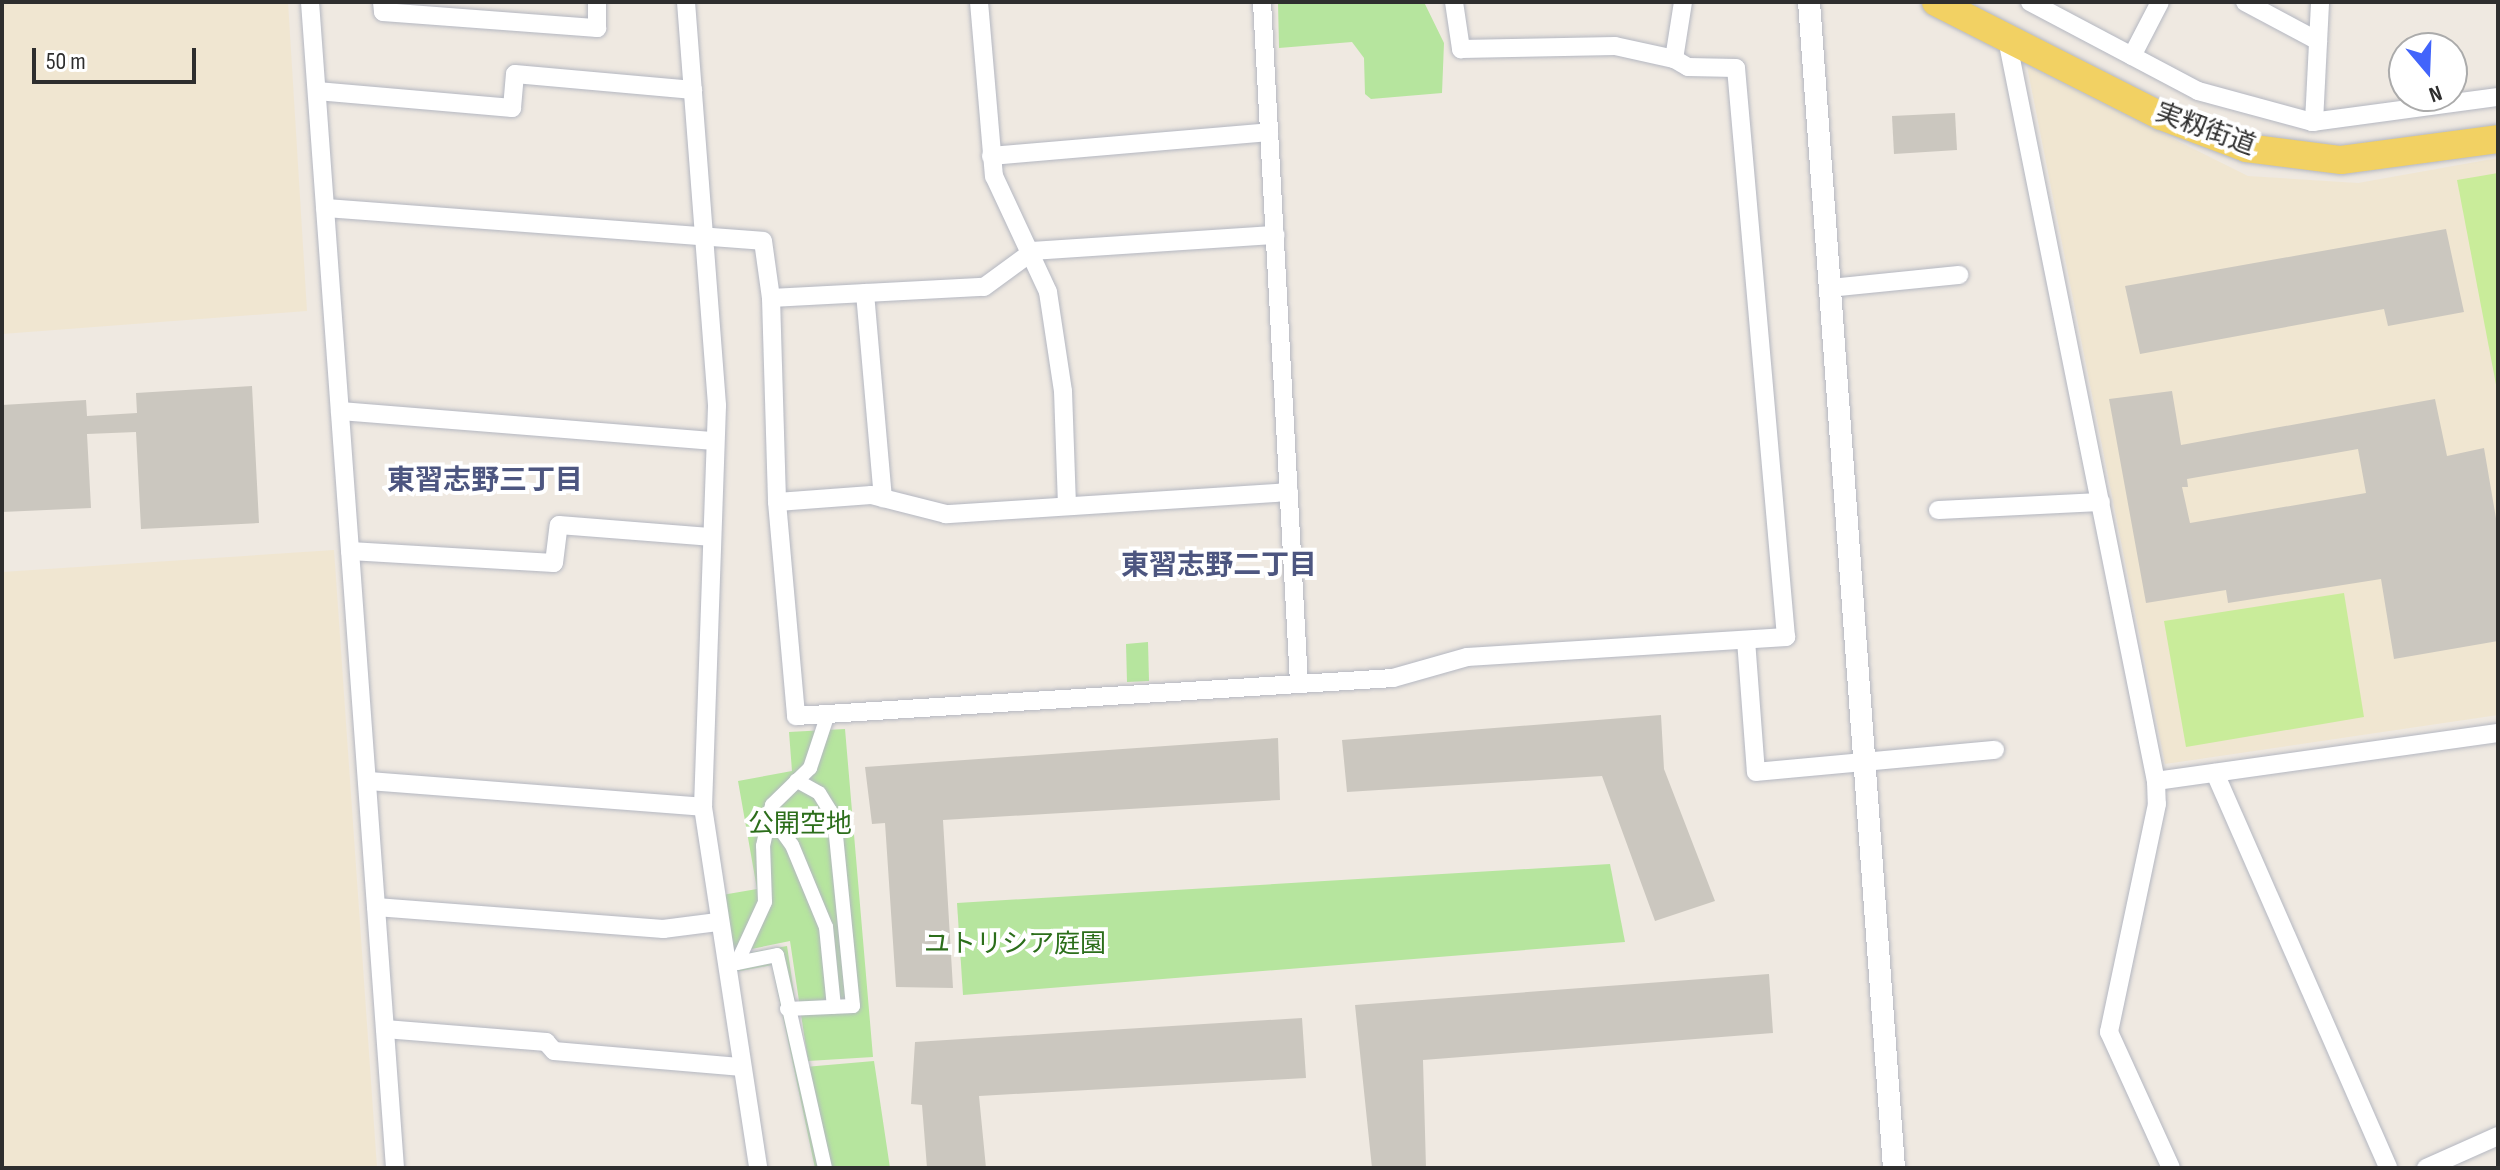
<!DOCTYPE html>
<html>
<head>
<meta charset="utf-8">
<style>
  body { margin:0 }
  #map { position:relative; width:2500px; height:1170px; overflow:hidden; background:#efe9e1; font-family:"Sofia Sans Condensed","Noto Sans JP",sans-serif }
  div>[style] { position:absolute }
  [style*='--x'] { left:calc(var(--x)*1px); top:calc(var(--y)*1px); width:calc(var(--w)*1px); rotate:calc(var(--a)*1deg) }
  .education>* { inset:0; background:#f0e6d1 }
  .green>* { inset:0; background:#b6e59e }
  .pitch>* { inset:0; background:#c9ec9a }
  .building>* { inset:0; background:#cbc7bf }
  .roads { filter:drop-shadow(0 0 2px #b4b7c1) drop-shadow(0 0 2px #b4b7c1) }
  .pedestrian>* { height:14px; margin:-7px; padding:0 7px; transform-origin:7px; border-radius:7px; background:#fff }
  .minor>* { height:18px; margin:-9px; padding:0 9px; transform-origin:9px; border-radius:9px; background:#fff }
  .tertiary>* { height:22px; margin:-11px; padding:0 11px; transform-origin:11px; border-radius:11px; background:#fff }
  .primary>* { height:28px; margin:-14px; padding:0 14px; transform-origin:14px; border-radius:14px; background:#f2d163 }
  span { translate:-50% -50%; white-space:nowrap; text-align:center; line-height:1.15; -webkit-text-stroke:8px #fff; paint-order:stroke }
  .street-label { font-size:26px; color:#2e2e2e }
  .park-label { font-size:26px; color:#2c6e1b }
  .neighbourhood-label { font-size:28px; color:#4d5680; font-weight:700 }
  .frame { position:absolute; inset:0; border:4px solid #2e2e2e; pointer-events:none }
  .north { position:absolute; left:2388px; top:32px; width:80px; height:80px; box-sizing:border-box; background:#fff; border:2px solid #ababab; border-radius:50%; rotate:161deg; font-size:22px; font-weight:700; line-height:32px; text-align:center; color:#2e2e2e }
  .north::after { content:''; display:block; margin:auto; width:28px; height:36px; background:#4264fb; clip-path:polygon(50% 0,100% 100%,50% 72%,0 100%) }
  .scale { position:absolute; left:32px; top:48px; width:164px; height:36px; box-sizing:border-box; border:4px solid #2e2e2e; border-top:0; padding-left:10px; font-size:24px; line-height:28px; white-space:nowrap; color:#2e2e2e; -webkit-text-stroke:6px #fff; paint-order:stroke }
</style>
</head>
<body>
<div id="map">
  <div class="education">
    <i style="clip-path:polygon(2px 2px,288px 2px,307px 311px,2px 334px)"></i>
    <i style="clip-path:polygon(2027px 66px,2248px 176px,2358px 183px,2498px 158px,2498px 715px,2165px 764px)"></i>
    <i style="clip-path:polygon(334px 550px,377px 1168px,2px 1168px,2px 572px)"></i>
  </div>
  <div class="green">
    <i style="clip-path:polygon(1278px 2px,1424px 2px,1444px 43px,1442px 93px,1371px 99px,1365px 94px,1364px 58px,1352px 42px,1279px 48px)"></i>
    <i style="clip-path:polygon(1148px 642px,1149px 681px,1127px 682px,1126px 644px)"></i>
    <i style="clip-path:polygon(845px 729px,873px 1057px,808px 1061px,790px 941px,732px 953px,722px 895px,757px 889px,738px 781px,792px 771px,789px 732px)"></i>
    <i style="clip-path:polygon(1610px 864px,1625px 942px,963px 995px,957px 903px)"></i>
    <i style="clip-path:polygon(787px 946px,805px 1067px,874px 1061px,890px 1168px,815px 1168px,772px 965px,735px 972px,731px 956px)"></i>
  </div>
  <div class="pitch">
    <i style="clip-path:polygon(2498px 173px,2498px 395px,2457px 180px)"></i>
    <i style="clip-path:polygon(2344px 593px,2364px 717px,2186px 747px,2164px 621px)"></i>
  </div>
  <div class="building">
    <i style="clip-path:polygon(1955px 113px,1957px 150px,1894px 154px,1892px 116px)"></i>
    <i style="clip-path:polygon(2446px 229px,2464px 312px,2388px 326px,2384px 309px,2140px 354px,2125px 286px)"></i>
    <i style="clip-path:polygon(252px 386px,259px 523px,141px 529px,136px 432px,87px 434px,91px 508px,2px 512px,2px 405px,86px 400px,87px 416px,137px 413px,136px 393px)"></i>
    <i style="clip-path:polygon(evenodd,2172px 391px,2181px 445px,2435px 399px,2447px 456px,2484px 448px,2498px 530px,2498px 641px,2394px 659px,2381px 579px,2228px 603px,2226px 590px,2146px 603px,2109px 399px,2172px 391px,2358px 449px,2366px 493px,2190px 523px,2182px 487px,2188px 487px,2187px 479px,2358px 449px)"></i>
    <i style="clip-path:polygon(1661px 715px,1664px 769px,1715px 901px,1655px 921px,1602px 776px,1347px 792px,1342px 740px)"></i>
    <i style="clip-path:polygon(1278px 738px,1280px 800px,943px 820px,953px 988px,896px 987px,885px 823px,872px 824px,865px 767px)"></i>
    <i style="clip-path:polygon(1769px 974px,1773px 1033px,1423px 1060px,1426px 1168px,1372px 1168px,1355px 1005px)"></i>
    <i style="clip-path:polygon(1302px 1018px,1306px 1078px,979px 1096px,986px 1168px,927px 1168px,922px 1105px,911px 1104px,915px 1042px)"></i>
  </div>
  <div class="roads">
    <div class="pedestrian">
      <i style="--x:770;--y:815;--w:37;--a:54"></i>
      <i style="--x:792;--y:845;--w:89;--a:67.5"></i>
      <i style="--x:826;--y:927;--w:80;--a:84.3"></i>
      <i style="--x:787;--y:1009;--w:66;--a:-2.6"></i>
      <i style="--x:853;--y:1006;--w:190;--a:-95.7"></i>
      <i style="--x:834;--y:817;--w:28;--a:-122"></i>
      <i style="--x:819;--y:793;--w:26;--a:-151"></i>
      <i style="--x:825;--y:1168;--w:218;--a:-102.7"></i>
      <i style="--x:777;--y:955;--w:41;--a:168.7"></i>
      <i style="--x:737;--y:963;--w:67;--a:-65.3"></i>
      <i style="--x:765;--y:902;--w:56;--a:-92"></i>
      <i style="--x:763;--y:846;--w:42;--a:-77.6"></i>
      <i style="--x:772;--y:805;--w:53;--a:-44.2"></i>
      <i style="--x:810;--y:768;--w:57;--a:-71.6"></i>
    </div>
    <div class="minor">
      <i style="--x:310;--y:2;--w:1169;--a:85.83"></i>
      <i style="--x:382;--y:2;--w:10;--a:84"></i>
      <i style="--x:383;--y:12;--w:215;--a:4.3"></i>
      <i style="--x:597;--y:28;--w:26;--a:-90"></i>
      <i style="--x:686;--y:2;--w:405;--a:85.6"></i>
      <i style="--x:717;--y:406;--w:401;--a:92"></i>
      <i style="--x:703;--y:807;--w:365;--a:81.3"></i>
      <i style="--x:979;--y:2;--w:175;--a:85.1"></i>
      <i style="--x:994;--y:176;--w:128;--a:65"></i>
      <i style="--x:1048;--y:292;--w:100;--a:81.4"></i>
      <i style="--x:1063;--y:391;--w:114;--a:88"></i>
      <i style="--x:1262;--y:2;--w:683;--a:86.89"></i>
      <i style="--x:1454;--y:2;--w:48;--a:81.5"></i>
      <i style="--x:1461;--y:49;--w:154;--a:-1.1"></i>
      <i style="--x:1615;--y:46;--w:60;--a:12.4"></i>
      <i style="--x:2030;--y:2;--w:190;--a:27.9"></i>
      <i style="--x:2198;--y:91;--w:118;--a:15.2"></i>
      <i style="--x:2312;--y:122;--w:188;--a:-7.7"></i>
      <i style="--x:2245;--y:2;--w:83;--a:28.1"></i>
      <i style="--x:2007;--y:39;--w:757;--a:78.65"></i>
      <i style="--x:2156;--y:781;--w:23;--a:88"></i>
      <i style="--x:2157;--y:804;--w:233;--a:101.9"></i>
      <i style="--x:2109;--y:1032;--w:149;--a:65.5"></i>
      <i style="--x:2132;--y:56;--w:61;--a:-62.6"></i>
      <i style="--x:317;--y:91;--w:196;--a:5"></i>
      <i style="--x:512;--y:108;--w:34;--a:-85"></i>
      <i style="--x:515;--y:74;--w:179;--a:5.1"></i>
      <i style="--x:2314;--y:122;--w:120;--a:-87.1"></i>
      <i style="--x:991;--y:156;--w:279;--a:-4.9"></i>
      <i style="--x:325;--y:208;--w:439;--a:4.3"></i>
      <i style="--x:763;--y:241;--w:58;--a:82"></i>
      <i style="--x:771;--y:298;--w:213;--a:-3"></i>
      <i style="--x:984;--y:287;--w:61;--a:-36.3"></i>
      <i style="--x:1033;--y:251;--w:243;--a:-3.8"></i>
      <i style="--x:1830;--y:288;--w:130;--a:-5.8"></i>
      <i style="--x:865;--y:293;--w:206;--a:85"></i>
      <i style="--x:771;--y:298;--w:204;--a:88.3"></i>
      <i style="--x:340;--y:411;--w:376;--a:4.6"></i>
      <i style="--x:1289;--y:492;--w:344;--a:176.3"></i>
      <i style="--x:946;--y:514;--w:77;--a:-165.8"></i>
      <i style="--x:871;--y:495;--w:94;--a:175.7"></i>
      <i style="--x:777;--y:502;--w:215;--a:84.9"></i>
      <i style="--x:796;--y:716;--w:598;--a:-3.64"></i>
      <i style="--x:1393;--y:678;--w:77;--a:-15.8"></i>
      <i style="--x:1467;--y:657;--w:320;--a:-3.6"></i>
      <i style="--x:1786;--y:637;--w:571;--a:-95.02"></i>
      <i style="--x:1736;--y:68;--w:48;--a:-178.8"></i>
      <i style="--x:1688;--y:67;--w:16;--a:-150"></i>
      <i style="--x:1674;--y:59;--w:58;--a:-81"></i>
      <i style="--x:1938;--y:510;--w:163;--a:-2.8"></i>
      <i style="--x:350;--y:551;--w:204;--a:3.4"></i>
      <i style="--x:554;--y:563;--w:38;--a:-83"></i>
      <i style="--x:559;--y:525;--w:151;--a:4.5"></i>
      <i style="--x:1746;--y:640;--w:132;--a:85.7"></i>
      <i style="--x:1756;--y:772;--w:240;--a:-5.3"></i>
      <i style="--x:2215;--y:773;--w:431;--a:66.3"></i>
      <i style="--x:368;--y:781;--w:336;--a:4.4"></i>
      <i style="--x:2156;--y:781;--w:345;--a:-8"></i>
      <i style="--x:376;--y:907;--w:288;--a:4.4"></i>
      <i style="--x:663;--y:929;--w:55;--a:-7.3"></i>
      <i style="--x:385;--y:1029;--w:162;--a:4.6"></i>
      <i style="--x:546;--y:1042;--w:12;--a:48"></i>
      <i style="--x:554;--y:1051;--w:189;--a:4.9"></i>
      <i style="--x:2426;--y:1168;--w:79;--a:-24"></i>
    </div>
    <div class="tertiary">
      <i style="--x:1809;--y:2;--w:1169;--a:85.83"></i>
    </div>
    <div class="primary">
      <i style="--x:1936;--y:2;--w:252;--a:26.9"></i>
      <i style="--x:2161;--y:116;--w:91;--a:20.6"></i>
      <i style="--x:2246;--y:148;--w:96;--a:7.2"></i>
      <i style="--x:2341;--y:160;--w:158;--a:-7.6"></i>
    </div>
  </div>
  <div class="street-label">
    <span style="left:2205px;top:130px;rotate:20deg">実籾街道</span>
  </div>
  <div class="park-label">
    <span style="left:800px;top:825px">公開空地</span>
    <span style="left:1015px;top:945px">ユトリシア庭園</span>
  </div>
  <div class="neighbourhood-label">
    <span style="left:485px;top:481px">東習志野三丁目</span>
    <span style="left:1219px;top:566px">東習志野二丁目</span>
  </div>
  <div class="frame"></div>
  <div class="north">N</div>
  <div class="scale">50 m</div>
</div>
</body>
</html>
